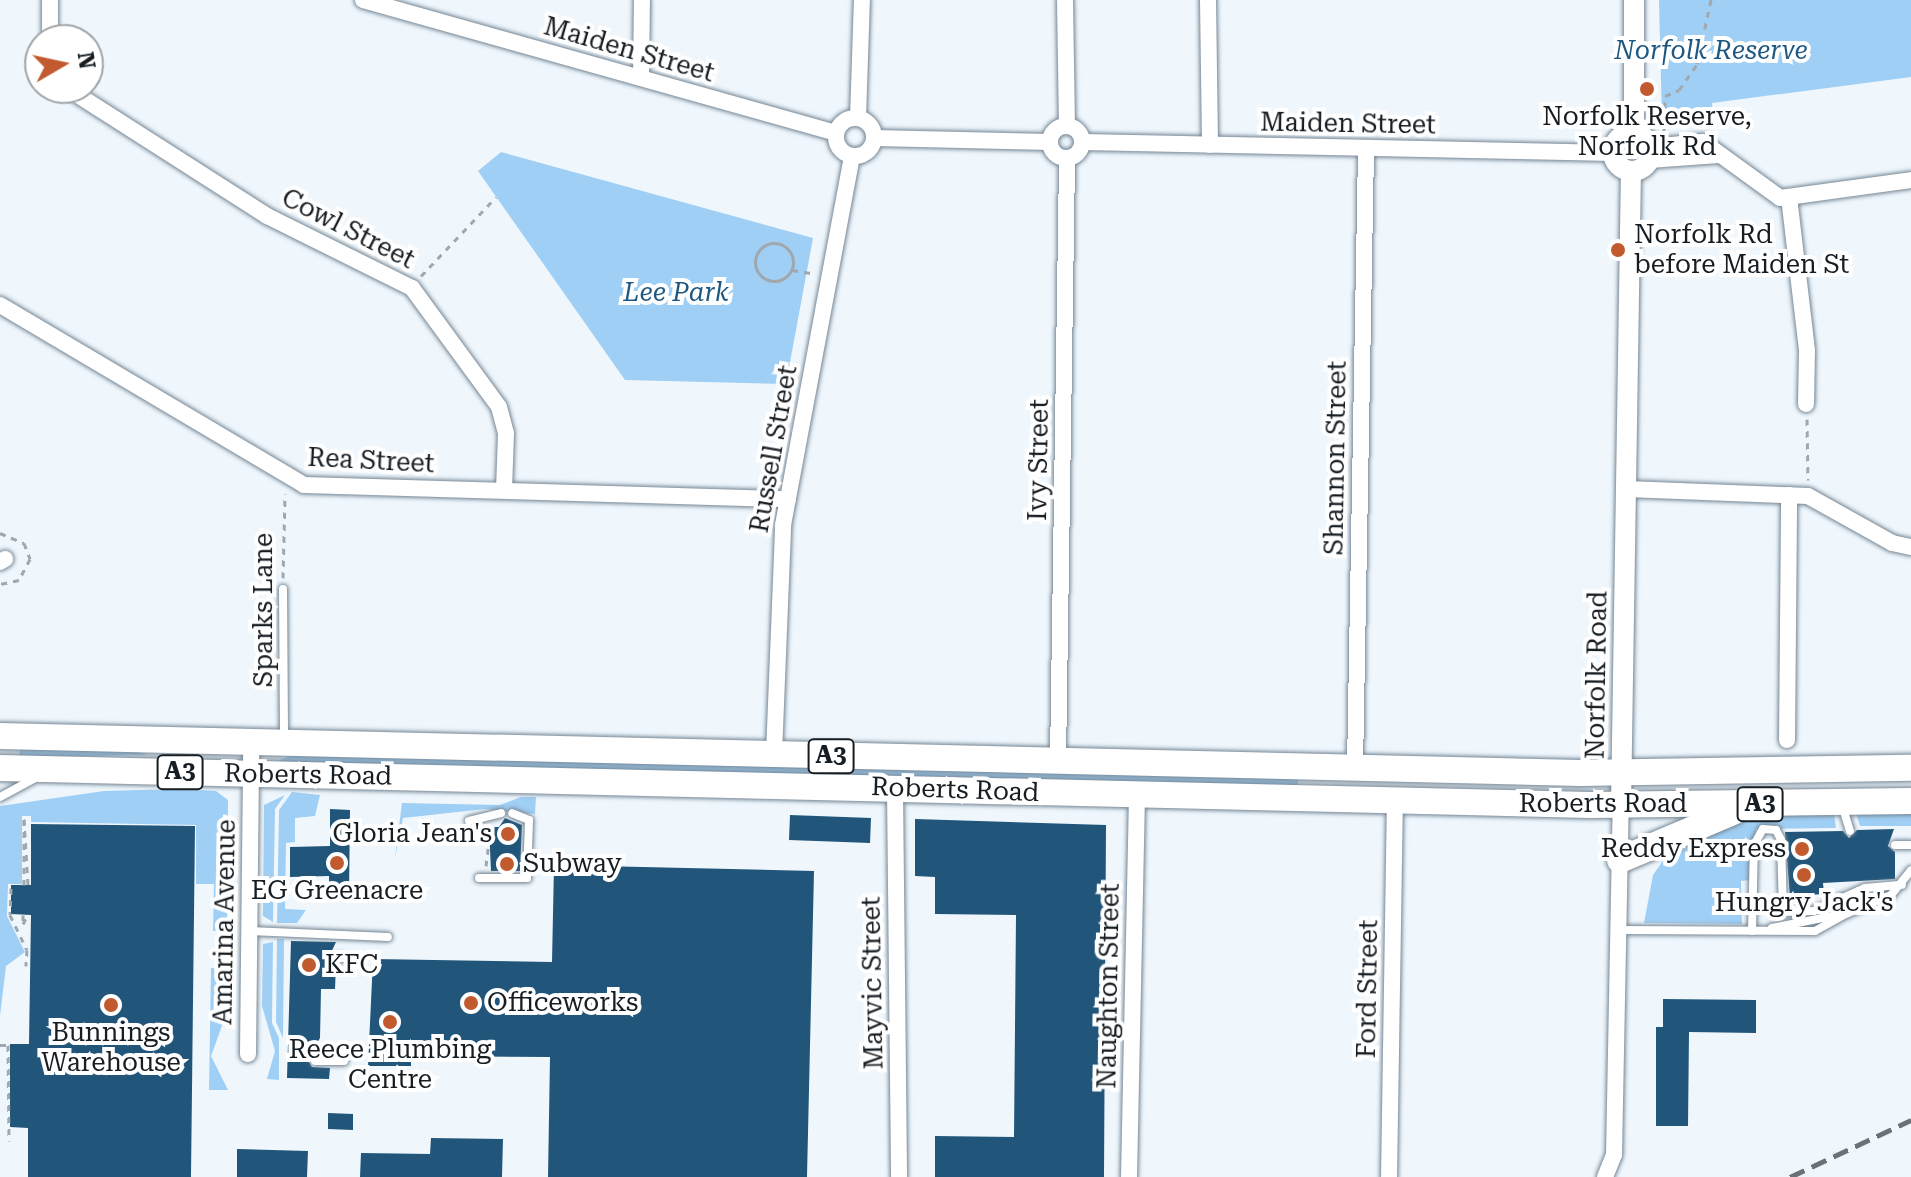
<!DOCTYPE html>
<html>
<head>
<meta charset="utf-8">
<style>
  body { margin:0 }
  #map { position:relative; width:1911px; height:1177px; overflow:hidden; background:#eff7fd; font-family:"Roboto Serif",serif }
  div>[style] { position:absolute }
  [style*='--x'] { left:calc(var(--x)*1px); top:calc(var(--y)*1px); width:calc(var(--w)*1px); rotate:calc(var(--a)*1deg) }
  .green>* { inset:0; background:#a0cff5 }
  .building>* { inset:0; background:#21557a }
  .path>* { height:3px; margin-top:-1.5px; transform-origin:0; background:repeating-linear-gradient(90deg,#a0a7ad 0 6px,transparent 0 12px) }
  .path>.ring { margin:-1.5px; padding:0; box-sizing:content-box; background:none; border:3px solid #a0a7ad; border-radius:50% }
  .roads { filter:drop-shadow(0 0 2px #758694) drop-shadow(0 0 2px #758694) }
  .service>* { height:8px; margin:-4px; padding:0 4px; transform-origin:4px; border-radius:4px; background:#fff }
  .minor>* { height:16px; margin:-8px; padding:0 8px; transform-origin:8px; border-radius:8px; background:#fff }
  .minor>.ring { margin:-8px; padding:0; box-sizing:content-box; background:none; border:16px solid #fff; border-radius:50% }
  .tertiary>* { height:20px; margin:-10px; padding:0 10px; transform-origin:10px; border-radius:10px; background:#fff }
  .tertiary>.ring { margin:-10px; padding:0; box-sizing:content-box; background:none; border:20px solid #fff; border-radius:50% }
  .trunk>* { height:26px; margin:-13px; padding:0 13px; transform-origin:13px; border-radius:13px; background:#fff }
  .rail>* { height:5px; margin-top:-2.5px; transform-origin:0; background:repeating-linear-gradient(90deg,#6a7278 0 16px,transparent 0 24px) }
  .dots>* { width:22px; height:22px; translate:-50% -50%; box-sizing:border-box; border:4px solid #fff; border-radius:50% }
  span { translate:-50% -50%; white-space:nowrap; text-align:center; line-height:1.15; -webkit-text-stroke:8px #fff; paint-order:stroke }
  .shield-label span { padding:2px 6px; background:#fff; border:2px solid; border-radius:6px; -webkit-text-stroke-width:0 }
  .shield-label { font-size:24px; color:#161d23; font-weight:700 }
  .street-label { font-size:26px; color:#161d23 }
  .park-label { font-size:26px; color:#1e5882; font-style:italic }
  .poi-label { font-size:26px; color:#161d23 }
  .left { translate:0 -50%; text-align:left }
  .right { translate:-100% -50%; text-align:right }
  .north { position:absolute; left:24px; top:24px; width:80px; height:80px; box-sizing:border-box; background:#fff; border:2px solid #a2a5a7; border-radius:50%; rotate:81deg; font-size:22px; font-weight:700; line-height:32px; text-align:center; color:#161d23 }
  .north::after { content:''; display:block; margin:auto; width:28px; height:36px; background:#c15a2f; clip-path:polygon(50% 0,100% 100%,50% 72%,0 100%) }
</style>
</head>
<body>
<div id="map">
  <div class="green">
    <i style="clip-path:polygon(1659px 0,1911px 0,1911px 77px,1712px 103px,1714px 122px,1662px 123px)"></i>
    <i style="clip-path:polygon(501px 152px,813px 238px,786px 384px,625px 380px,478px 171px)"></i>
    <i style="clip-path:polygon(20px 747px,133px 750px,147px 755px,19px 757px)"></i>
    <i style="clip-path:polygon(294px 754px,1298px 777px,1298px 787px,273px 763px)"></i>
    <i style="clip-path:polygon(179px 789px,216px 791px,228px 800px,227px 931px,213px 931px,214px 884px,196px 884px,196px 825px,31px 822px,31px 816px,22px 816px,22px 884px,8px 884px,7px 916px,25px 952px,6px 966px,0 1016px,0 806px,104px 791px)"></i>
    <i style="clip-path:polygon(292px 792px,320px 795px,315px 816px,295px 818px,295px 842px,286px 843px,285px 909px,306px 910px,297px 923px,277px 923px,279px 810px)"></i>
    <i style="clip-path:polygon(285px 795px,275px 809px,273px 922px,263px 916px,264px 805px)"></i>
    <i style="clip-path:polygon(521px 797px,536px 797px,535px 814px,485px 809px,403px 818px,395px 858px,402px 803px,500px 805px)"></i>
    <i style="clip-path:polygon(1911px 812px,1911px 826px,1860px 826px,1856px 813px)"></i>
    <i style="clip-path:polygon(1834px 813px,1836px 828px,1756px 829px,1751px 880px,1741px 881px,1742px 924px,1644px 923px,1653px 875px,1671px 849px,1740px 818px)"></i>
    <i style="clip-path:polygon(277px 939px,284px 939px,283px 1038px,276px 1022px)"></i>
    <i style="clip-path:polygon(273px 942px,272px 1023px,279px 1038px,279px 1080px,267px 1079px,275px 1051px,262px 1006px,263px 944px)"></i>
    <i style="clip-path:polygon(211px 968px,228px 968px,227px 1012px,211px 1056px,228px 1090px,209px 1090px)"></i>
  </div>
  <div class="building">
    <i style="clip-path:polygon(330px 809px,350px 810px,349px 895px,329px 894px,329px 876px,290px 877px,290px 847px,330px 846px)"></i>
    <i style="clip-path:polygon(790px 815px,871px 818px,870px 843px,789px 840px)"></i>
    <i style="clip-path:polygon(505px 818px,522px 825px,520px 871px,491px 871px,489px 827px,499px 827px)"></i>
    <i style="clip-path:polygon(915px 819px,1106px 825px,1104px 1177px,935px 1177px,935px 1136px,1014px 1137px,1016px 915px,935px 914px,935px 877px,915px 876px)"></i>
    <i style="clip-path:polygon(31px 824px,195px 826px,191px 1177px,28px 1177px,28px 1128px,10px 1127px,10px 1044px,29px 1044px,31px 915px,11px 914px,11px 885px,31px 885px)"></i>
    <i style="clip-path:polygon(1894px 829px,1888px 846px,1895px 852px,1895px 879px,1823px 883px,1824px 894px,1809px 895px,1809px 904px,1790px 898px,1785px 832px,1843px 831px,1849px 838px,1857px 830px)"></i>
    <i style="clip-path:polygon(554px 865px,814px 871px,807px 1177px,548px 1177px,550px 1057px,411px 1056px,411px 1066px,368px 1066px,373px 959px,552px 962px)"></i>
    <i style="clip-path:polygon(291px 941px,336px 942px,329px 957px,336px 965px,335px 989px,321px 989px,320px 1038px,308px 1060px,312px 1067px,330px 1068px,329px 1079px,287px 1078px)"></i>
    <i style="clip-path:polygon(1663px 999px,1756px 1000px,1756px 1033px,1689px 1032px,1688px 1126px,1656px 1126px,1656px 1027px,1663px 1027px)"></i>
    <i style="clip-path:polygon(328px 1113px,353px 1114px,353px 1130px,328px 1129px)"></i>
    <i style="clip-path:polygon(431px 1138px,503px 1139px,502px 1177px,360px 1177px,361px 1153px,430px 1154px)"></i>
    <i style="clip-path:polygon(237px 1149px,308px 1151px,307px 1177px,237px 1177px)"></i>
  </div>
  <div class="path">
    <i style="--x:1664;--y:132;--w:36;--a:-88"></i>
    <i style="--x:1665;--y:96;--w:15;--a:-23"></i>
    <i style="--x:1679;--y:90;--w:32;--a:-55"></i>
    <i style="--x:1697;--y:64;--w:66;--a:-77.7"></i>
    <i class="ring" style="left:755px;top:243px;width:35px;height:35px"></i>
    <i style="--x:792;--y:270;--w:24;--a:9"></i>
    <i style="--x:421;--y:276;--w:109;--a:-46.5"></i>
    <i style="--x:1807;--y:419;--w:61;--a:89.1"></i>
    <i style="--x:0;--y:533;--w:26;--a:23"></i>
    <i style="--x:24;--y:543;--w:17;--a:69"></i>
    <i style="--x:30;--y:559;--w:24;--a:118"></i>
    <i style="--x:19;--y:580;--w:19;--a:168"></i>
    <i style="--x:283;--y:578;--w:84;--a:-88.6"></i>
    <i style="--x:486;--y:866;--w:25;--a:-83"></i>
    <i style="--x:24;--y:885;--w:66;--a:-90"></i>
    <i style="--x:24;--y:819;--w:66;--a:86.5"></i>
    <i style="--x:11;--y:888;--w:27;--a:92"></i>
    <i style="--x:10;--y:915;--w:39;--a:64"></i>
    <i style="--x:27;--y:950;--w:16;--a:94"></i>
    <i style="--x:23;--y:915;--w:9;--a:90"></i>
    <i style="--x:23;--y:924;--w:11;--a:-63"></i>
    <i style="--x:0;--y:1045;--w:8;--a:0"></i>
    <i style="--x:8;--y:1045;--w:96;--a:89.4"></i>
  </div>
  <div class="roads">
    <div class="service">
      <i style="--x:283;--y:589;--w:151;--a:89.6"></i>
      <i style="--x:0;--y:797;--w:42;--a:-28.4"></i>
      <i style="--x:1842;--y:805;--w:27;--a:73"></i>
      <i style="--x:469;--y:821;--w:33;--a:-14"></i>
      <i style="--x:1895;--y:845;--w:16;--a:0"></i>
      <i style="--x:479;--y:878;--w:48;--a:0"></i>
      <i style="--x:527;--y:878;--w:58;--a:-88"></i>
      <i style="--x:529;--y:820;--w:18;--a:-158"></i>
      <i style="--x:1772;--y:928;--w:77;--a:-11.2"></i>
      <i style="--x:1848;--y:913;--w:47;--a:-22.7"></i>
      <i style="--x:1891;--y:895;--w:32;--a:-51"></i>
      <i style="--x:1619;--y:930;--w:196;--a:0.3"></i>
      <i style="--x:1815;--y:931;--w:38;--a:-29"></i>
      <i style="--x:1848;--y:913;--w:17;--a:-114"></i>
      <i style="--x:250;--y:931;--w:138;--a:2.5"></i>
      <i style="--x:1752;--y:931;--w:86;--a:-88.7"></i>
      <i style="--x:1754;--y:845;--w:18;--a:-61"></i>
      <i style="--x:1763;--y:829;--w:13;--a:4"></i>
      <i style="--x:1776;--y:830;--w:11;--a:63"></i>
      <i style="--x:1781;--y:840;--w:72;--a:88.4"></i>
      <i style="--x:1783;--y:912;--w:31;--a:-2"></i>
      <i style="--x:1814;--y:911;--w:56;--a:-24.3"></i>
      <i style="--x:1865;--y:888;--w:37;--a:-5"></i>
      <i style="--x:336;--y:958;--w:8;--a:0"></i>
      <i style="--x:315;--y:1061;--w:29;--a:0"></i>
    </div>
    <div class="minor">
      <i style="--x:363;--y:0;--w:491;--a:15.7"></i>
      <i style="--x:1065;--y:0;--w:126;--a:89.1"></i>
      <i style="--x:1208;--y:0;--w:145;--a:89.2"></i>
      <i style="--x:50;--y:40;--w:40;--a:-90"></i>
      <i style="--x:641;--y:78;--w:78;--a:-89.3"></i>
      <i style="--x:67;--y:88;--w:237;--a:32.6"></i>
      <i style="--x:267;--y:216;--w:162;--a:26.4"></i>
      <i style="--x:412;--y:288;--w:147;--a:53.8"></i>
      <i style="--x:499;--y:407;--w:27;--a:75"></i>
      <i style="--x:506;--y:433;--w:57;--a:92"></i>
      <i class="ring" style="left:836px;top:118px;width:22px;height:22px"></i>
      <i style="--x:858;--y:118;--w:118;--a:-88.1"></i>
      <i class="ring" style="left:1050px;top:126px;width:16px;height:16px"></i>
      <i style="--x:874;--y:138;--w:176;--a:1.3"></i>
      <i style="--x:1083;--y:142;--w:530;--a:1.19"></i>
      <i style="--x:1651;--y:147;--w:52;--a:-5.5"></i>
      <i style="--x:1703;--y:142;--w:95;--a:36"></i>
      <i style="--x:1780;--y:198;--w:132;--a:-7.8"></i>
      <i style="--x:1649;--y:160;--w:70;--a:-4.1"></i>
      <i style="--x:1789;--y:197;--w:155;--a:83.3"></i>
      <i style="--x:1807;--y:351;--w:53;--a:91.1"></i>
      <i style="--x:0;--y:305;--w:353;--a:30.6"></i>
      <i style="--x:304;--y:485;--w:484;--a:1.7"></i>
      <i style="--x:1627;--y:489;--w:181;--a:2.2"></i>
      <i style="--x:1808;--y:496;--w:96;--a:29.2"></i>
      <i style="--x:1892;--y:543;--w:19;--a:12"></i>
      <i style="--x:0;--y:562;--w:6;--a:-31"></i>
      <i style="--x:1787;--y:740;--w:245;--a:-89.5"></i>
      <i style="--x:774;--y:754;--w:229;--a:-87.7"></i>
      <i style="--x:783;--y:525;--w:374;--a:-79.4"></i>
      <i style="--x:1058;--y:761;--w:602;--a:-89.14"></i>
      <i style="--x:1355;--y:768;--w:620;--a:-88.98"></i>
      <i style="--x:895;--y:789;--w:388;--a:89.4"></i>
      <i style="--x:248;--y:1054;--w:311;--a:-89.4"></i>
      <i style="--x:1129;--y:1177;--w:381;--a:-88.8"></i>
      <i style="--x:1389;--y:1177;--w:376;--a:-89.1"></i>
      <i style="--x:1605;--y:1177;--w:24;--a:-68"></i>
      <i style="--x:1614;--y:1155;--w:350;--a:-88.9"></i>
    </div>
    <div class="tertiary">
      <i class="ring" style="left:1613px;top:133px;width:18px;height:18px"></i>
      <i style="--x:1634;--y:133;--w:133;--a:-90"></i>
      <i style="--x:1621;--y:805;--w:634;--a:-89.1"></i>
    </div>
    <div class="trunk">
      <i style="--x:0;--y:736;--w:1580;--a:1.34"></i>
      <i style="--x:1580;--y:773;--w:331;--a:-0.9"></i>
      <i style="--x:0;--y:768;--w:1590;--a:1.33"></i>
      <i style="--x:1590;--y:805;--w:321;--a:-0.7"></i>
      <i style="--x:1620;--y:860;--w:123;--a:-23"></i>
    </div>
  </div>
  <div class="rail">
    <i style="--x:1790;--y:1177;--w:134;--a:-25.2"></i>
  </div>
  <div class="dots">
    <i style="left:1647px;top:89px;background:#c15a2f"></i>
    <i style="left:1618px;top:250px;background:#c15a2f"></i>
    <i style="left:508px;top:834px;background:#c15a2f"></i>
    <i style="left:1802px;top:849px;background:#c15a2f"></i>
    <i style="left:337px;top:863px;background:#c15a2f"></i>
    <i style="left:507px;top:864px;background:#c15a2f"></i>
    <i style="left:1804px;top:875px;background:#c15a2f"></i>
    <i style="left:309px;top:965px;background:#c15a2f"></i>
    <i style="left:471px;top:1003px;background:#c15a2f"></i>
    <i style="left:111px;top:1005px;background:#c15a2f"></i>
    <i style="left:390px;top:1022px;background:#c15a2f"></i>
  </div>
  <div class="shield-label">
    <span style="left:831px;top:756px">A3</span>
    <span style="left:180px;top:772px">A3</span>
    <span style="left:1760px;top:804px">A3</span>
  </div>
  <div class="street-label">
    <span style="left:629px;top:50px;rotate:16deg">Maiden Street</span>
    <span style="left:1348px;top:124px;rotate:1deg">Maiden Street</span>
    <span style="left:348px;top:229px;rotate:27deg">Cowl Street</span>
    <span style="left:774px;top:449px;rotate:-80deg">Russell Street</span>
    <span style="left:1336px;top:458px;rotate:-89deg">Shannon Street</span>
    <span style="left:1039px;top:460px;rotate:-89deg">Ivy Street</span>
    <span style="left:371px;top:461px;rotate:3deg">Rea Street</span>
    <span style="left:264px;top:610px;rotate:-90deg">Sparks Lane</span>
    <span style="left:1597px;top:675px;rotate:-89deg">Norfolk Road</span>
    <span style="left:308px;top:775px;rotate:1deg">Roberts Road</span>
    <span style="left:955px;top:790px;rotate:2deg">Roberts Road</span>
    <span style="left:1603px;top:804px">Roberts Road</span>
    <span style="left:225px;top:922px;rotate:-89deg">Amarina Avenue</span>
    <span style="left:873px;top:983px;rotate:-91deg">Mayvic Street</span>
    <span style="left:1109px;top:986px;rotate:-89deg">Naughton Street</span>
    <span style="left:1368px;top:989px;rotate:-89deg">Ford Street</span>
  </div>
  <div class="park-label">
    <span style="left:1711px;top:51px">Norfolk Reserve</span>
    <span style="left:676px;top:293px">Lee Park</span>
  </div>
  <div class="poi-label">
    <span style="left:1647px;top:132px">Norfolk Reserve,<br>Norfolk Rd</span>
    <span class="left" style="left:1634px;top:250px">Norfolk Rd<br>before Maiden St</span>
    <span class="right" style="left:492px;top:834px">Gloria Jean's</span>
    <span class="right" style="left:1786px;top:849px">Reddy Express</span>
    <span class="left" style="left:523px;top:864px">Subway</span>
    <span style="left:337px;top:891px">EG Greenacre</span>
    <span style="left:1804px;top:903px">Hungry Jack's</span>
    <span class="left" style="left:325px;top:965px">KFC</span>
    <span class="left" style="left:487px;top:1003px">Officeworks</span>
    <span style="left:111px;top:1048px">Bunnings<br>Warehouse</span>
    <span style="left:390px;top:1065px">Reece Plumbing<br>Centre</span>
  </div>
  <div class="north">N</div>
</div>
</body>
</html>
